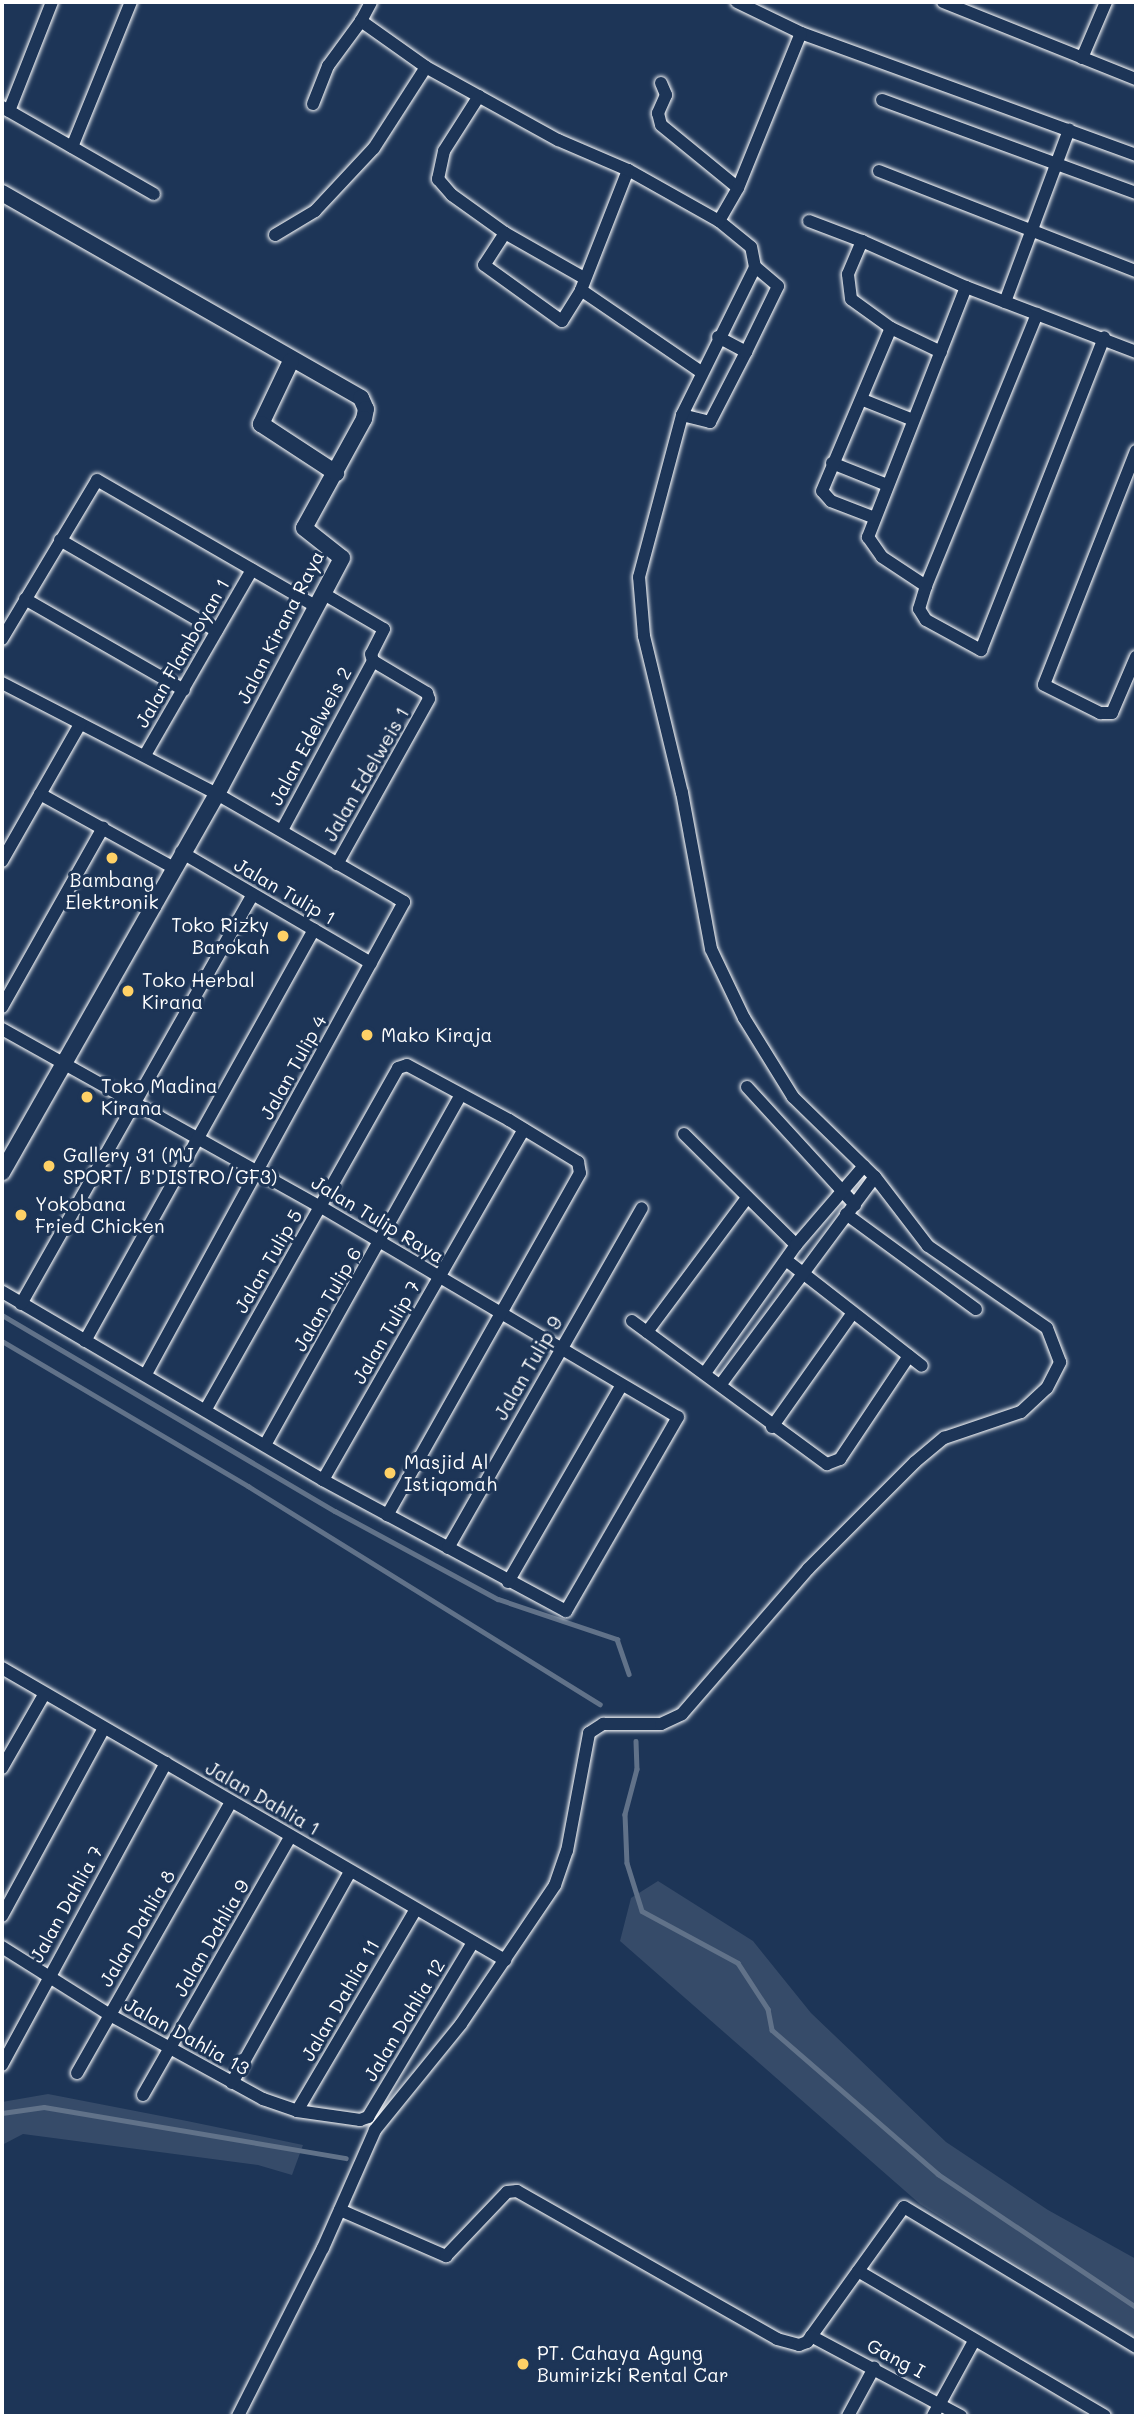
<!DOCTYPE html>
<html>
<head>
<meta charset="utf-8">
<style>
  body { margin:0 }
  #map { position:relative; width:1138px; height:2418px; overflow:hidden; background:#1d3557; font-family:Mali,sans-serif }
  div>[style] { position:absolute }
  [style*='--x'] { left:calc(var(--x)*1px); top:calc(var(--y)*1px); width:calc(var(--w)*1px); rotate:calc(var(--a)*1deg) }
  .green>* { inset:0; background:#364b69 }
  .stream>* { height:4.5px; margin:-2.25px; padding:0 2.25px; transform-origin:2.25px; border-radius:2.25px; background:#617289 }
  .roads { filter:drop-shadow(0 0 2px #fff) drop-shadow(0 0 2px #fff) }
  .minor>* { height:12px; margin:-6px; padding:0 6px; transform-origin:6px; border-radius:6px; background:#1d3557 }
  .tertiary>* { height:16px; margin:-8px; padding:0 8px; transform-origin:8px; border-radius:8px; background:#1d3557 }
  .dots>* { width:19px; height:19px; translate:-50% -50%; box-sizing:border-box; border:4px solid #1d3557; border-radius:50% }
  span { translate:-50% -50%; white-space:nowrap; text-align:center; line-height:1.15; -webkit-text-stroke:6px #1d3557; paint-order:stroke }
  .street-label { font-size:19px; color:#fff }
  .poi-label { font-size:19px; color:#fff }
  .right { translate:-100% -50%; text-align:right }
  .left { translate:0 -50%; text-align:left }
  .frame { position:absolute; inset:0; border:4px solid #fff; pointer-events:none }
</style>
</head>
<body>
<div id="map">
  <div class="green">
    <i style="clip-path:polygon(658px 1881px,753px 1941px,811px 2013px,946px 2142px,1048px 2210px,1136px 2259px,1136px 2339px,920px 2204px,620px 1941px,631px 1898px)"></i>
    <i style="clip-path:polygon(48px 2094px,187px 2121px,303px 2145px,292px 2175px,258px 2165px,23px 2134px,2px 2145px,2px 2102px)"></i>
  </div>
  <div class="stream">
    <i style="--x:2;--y:1315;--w:386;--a:30.5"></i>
    <i style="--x:335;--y:1511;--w:185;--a:28.4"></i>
    <i style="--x:498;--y:1599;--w:126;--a:18.6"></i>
    <i style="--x:617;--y:1639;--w:37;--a:71"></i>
    <i style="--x:2;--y:1341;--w:286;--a:30.5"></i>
    <i style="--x:248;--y:1486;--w:414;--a:31.8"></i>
    <i style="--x:636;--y:1741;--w:28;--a:88"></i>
    <i style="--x:637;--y:1769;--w:47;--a:104.9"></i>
    <i style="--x:625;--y:1814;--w:49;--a:87.7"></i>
    <i style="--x:627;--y:1863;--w:50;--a:72.6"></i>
    <i style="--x:642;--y:1911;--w:109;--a:28.4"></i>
    <i style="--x:738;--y:1963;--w:55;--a:56.9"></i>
    <i style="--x:768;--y:2009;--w:21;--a:79"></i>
    <i style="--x:772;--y:2030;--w:220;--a:40.9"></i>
    <i style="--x:938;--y:2174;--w:239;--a:33.9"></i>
    <i style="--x:2;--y:2113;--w:42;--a:-8.1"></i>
    <i style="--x:44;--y:2107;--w:306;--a:9.6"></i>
  </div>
  <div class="roads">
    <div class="minor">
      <i style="--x:737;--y:2;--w:71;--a:25.8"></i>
      <i style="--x:801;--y:33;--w:357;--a:20"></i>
      <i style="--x:943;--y:2;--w:208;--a:21.8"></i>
      <i style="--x:1082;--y:58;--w:61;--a:-66.8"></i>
      <i style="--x:661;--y:83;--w:13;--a:67"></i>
      <i style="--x:666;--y:95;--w:20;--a:114"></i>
      <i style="--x:658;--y:113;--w:12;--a:76"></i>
      <i style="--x:661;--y:125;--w:99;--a:39.3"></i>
      <i style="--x:479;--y:96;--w:65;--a:122.5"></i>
      <i style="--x:444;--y:151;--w:29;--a:102"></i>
      <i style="--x:438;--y:179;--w:21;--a:49"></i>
      <i style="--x:452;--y:195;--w:65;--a:35.6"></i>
      <i style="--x:505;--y:233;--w:91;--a:29.7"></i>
      <i style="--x:882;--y:100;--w:270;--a:20.1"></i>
      <i style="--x:313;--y:104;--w:41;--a:-68.5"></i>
      <i style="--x:328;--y:66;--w:56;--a:-53.7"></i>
      <i style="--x:2;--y:107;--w:175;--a:29.8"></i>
      <i style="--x:9;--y:111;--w:117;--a:-68.5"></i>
      <i style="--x:72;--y:147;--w:157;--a:-67.9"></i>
      <i style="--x:879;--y:171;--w:276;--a:21.3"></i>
      <i style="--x:719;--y:221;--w:38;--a:-60"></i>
      <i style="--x:738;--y:188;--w:167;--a:-67.9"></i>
      <i style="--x:809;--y:221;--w:57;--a:20.7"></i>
      <i style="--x:505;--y:233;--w:38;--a:123"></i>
      <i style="--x:484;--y:265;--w:96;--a:35.7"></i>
      <i style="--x:562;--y:321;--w:36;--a:-58"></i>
      <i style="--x:581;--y:290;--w:129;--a:-68.6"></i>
      <i style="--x:275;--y:235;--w:47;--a:-31"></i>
      <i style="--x:315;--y:211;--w:86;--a:-46.9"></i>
      <i style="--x:374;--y:148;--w:96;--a:-57.3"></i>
      <i style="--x:966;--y:287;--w:269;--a:111.4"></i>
      <i style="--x:868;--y:537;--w:24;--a:55"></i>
      <i style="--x:882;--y:557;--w:53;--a:33.4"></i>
      <i style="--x:926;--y:586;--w:24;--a:107"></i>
      <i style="--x:919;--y:609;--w:13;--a:58"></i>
      <i style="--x:926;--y:620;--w:63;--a:28.6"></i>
      <i style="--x:981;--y:650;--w:336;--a:-68.5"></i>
      <i style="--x:581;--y:290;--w:145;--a:34.3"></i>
      <i style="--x:1005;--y:302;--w:184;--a:-69.6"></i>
      <i style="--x:718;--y:337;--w:32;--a:28"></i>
      <i style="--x:941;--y:352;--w:55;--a:-154.4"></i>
      <i style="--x:891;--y:328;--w:49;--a:-144.1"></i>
      <i style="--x:851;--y:299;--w:25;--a:-97"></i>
      <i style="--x:848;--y:274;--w:36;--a:-67"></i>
      <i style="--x:862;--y:241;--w:114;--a:23.9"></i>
      <i style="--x:966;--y:287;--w:182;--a:20.9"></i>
      <i style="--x:863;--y:400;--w:54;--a:21.8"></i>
      <i style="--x:682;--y:415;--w:29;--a:14"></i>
      <i style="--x:710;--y:422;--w:79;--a:-62.8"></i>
      <i style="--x:746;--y:352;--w:73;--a:-64.1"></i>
      <i style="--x:778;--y:286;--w:30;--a:-140"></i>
      <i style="--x:1136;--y:451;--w:251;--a:111.5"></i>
      <i style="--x:1044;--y:685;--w:63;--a:26.6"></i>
      <i style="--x:1100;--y:713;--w:12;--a:0"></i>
      <i style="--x:1112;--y:713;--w:61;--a:-66.8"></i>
      <i style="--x:832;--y:463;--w:59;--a:21.8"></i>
      <i style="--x:875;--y:518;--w:47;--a:-158.9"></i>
      <i style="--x:831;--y:501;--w:13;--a:-132"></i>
      <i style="--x:822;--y:491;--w:177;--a:-67.1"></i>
      <i style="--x:60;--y:540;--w:181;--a:30.1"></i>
      <i style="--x:926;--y:586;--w:294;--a:-67.8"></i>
      <i style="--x:324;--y:594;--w:69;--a:30.3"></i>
      <i style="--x:384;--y:629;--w:28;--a:117"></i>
      <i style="--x:371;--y:654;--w:7;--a:74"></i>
      <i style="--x:373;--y:661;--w:63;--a:30.7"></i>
      <i style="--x:427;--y:693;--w:6;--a:72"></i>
      <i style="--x:429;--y:699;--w:189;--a:119.1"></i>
      <i style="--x:25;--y:599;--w:183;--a:29.8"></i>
      <i style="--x:2;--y:639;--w:185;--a:-59.1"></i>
      <i style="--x:97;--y:480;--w:254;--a:30"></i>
      <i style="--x:2;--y:683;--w:242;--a:27.3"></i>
      <i style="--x:217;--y:794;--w:216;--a:30"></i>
      <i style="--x:404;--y:902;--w:538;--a:118.66"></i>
      <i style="--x:145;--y:755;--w:214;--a:-60"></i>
      <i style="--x:40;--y:794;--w:151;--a:28.9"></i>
      <i style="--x:282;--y:830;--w:192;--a:-61.7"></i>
      <i style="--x:181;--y:852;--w:220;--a:30.3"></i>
      <i style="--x:2;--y:861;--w:158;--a:-60.3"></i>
      <i style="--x:2;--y:1007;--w:206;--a:-60.6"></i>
      <i style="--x:2;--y:1029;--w:365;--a:29.2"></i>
      <i style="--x:321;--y:1207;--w:414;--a:30.5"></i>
      <i style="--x:678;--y:1417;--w:224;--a:120"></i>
      <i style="--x:566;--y:1611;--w:276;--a:-151.7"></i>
      <i style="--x:323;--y:1480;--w:372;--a:-149.6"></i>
      <i style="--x:747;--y:1087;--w:160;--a:47.5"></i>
      <i style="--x:684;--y:1134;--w:158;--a:44.7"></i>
      <i style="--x:846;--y:1214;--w:161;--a:36.2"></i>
      <i style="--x:786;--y:1260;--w:172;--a:37.9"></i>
      <i style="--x:21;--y:1304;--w:470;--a:-60.5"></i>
      <i style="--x:632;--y:1321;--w:242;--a:36.3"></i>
      <i style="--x:827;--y:1464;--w:14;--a:-21"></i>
      <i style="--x:840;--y:1459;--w:124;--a:-56.2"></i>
      <i style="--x:647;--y:1332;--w:167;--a:-53.3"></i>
      <i style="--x:85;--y:1341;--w:471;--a:-60.9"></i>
      <i style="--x:705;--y:1373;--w:157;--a:-54.6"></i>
      <i style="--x:796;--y:1245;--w:104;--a:-49.3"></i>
      <i style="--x:721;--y:1384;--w:258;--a:-53.4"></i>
      <i style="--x:206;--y:1409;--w:391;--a:-60.6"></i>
      <i style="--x:398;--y:1068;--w:9;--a:-18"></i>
      <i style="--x:407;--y:1065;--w:116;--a:28.3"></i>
      <i style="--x:509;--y:1120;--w:81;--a:31.3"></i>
      <i style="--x:578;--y:1162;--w:11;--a:80"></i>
      <i style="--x:580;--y:1173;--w:393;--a:119.4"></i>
      <i style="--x:772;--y:1427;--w:138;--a:-54.7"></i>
      <i style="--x:265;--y:1445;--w:400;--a:-60.8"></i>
      <i style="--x:323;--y:1480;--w:404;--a:-60.2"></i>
      <i style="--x:448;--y:1548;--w:391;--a:-60.3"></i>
      <i style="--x:508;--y:1582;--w:226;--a:-60"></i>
      <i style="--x:2;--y:1668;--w:582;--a:30.14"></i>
      <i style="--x:2;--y:1768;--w:86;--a:-60.2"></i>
      <i style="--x:2;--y:1916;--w:214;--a:-61.5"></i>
      <i style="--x:2;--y:1947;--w:128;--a:32.2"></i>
      <i style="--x:110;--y:2015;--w:175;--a:28.8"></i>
      <i style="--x:263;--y:2099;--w:36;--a:19"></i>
      <i style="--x:297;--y:2111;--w:64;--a:8.1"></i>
      <i style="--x:360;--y:2120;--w:9;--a:-21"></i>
      <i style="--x:368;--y:2117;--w:204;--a:-59"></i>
      <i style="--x:2;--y:2065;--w:344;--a:-61.5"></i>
      <i style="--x:77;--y:2073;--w:312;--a:-60.4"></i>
      <i style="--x:232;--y:2083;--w:242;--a:-60.8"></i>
      <i style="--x:143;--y:2095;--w:298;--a:-60.3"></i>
      <i style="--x:297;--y:2111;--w:234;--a:-59.5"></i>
      <i style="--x:340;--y:2210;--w:116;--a:23.5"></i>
      <i style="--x:446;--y:2256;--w:88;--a:-46.4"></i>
      <i style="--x:507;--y:2192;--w:10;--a:-6"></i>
      <i style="--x:517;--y:2191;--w:299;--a:29.6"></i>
      <i style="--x:777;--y:2339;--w:23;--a:15"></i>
      <i style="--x:799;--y:2345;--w:9;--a:-21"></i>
      <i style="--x:807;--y:2342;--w:166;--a:-54.3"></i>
      <i style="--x:904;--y:2207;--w:271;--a:31.1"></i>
      <i style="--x:858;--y:2271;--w:286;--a:30.4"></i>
      <i style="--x:811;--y:2336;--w:170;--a:28.1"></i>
      <i style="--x:238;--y:2416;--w:188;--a:-63.2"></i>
      <i style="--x:323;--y:2248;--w:129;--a:-66.2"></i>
      <i style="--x:375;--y:2130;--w:136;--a:-50.9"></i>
      <i style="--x:461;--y:2024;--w:168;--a:-55.9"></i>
      <i style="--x:555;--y:1885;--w:36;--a:-71"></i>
      <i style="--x:567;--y:1851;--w:120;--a:-79.4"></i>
      <i style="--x:589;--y:1733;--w:17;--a:-33"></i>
      <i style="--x:603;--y:1724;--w:58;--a:0"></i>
      <i style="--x:661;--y:1724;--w:23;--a:-25"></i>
      <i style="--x:682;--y:1714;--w:192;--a:-49"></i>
      <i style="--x:808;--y:1569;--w:151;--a:-45"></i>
      <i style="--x:915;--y:1462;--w:38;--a:-40"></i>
      <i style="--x:944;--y:1438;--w:81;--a:-18.7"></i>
      <i style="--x:1021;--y:1412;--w:35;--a:-43"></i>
      <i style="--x:1047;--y:1388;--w:29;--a:-63"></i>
      <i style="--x:1060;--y:1362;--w:36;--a:-111"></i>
      <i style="--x:1047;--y:1328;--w:145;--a:-145.4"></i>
      <i style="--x:928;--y:1246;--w:87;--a:-127.5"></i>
      <i style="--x:875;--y:1177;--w:115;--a:-135.7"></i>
      <i style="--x:793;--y:1097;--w:93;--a:-121.8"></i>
      <i style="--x:744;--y:1018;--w:76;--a:-115.6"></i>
      <i style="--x:711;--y:949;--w:159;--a:-100.5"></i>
      <i style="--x:682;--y:793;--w:162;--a:-103.6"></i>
      <i style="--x:644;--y:636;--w:59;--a:-94.8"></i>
      <i style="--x:639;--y:577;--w:168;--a:-75.1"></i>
      <i style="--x:682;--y:415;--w:165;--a:-63.7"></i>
      <i style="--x:755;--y:267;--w:20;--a:-101"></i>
      <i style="--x:751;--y:247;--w:41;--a:-140.9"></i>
      <i style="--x:719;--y:221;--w:104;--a:-150.7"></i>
      <i style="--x:628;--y:170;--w:76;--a:-156.8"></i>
      <i style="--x:558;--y:140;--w:151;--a:-151.1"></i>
      <i style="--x:426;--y:67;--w:80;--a:-144.7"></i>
      <i style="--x:361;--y:21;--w:21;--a:-62"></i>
      <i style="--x:848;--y:2416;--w:55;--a:-61.6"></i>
      <i style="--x:933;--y:2416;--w:85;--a:-61.3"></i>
    </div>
    <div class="tertiary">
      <i style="--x:2;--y:193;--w:413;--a:29.7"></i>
      <i style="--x:361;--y:398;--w:12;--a:66"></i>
      <i style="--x:366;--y:409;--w:10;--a:101"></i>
      <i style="--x:364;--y:419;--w:124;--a:118.8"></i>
      <i style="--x:304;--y:528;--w:48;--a:38.3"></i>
      <i style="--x:342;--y:558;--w:267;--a:117.9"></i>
      <i style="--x:217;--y:794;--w:435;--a:119.6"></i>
      <i style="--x:291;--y:361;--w:70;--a:115.5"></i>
      <i style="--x:261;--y:424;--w:90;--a:33.2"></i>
    </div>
  </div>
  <div class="dots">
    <i style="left:112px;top:858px;background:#ffd166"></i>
    <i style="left:283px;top:936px;background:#ffd166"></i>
    <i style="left:128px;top:991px;background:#ffd166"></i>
    <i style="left:367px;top:1035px;background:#ffd166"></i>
    <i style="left:87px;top:1097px;background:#ffd166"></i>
    <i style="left:49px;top:1166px;background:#ffd166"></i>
    <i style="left:21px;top:1215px;background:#ffd166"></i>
    <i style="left:390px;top:1473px;background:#ffd166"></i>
    <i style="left:523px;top:2364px;background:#ffd166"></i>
  </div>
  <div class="street-label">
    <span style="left:280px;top:627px;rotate:-63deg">Jalan Kirana Raya</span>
    <span style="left:182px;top:653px;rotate:-60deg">Jalan Flamboyan 1</span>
    <span style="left:310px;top:736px;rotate:-62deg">Jalan Edelweis 2</span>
    <span style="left:366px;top:774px;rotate:-60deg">Jalan Edelweis 1</span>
    <span style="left:285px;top:891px;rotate:30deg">Jalan Tulip 1</span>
    <span style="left:293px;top:1067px;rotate:-61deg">Jalan Tulip 4</span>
    <span style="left:378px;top:1219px;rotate:31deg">Jalan Tulip Raya</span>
    <span style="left:268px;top:1261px;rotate:-60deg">Jalan Tulip 5</span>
    <span style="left:327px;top:1299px;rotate:-60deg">Jalan Tulip 6</span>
    <span style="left:386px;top:1332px;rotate:-60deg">Jalan Tulip 7</span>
    <span style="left:528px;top:1368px;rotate:-60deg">Jalan Tulip 9</span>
    <span style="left:263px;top:1798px;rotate:30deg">Jalan Dahlia 1</span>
    <span style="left:66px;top:1904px;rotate:-61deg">Jalan Dahlia 7</span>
    <span style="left:137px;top:1928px;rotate:-60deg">Jalan Dahlia 8</span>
    <span style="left:211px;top:1938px;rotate:-60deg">Jalan Dahlia 9</span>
    <span style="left:340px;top:2000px;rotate:-60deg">Jalan Dahlia 11</span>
    <span style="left:404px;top:2020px;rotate:-59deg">Jalan Dahlia 12</span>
    <span style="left:187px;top:2036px;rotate:29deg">Jalan Dahlia 13</span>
    <span style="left:896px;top:2358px;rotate:28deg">Gang I</span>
  </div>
  <div class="poi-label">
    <span style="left:112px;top:891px">Bambang<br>Elektronik</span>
    <span class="right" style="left:269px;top:936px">Toko Rizky<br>Barokah</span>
    <span class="left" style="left:142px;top:991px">Toko Herbal<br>Kirana</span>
    <span class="left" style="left:381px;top:1035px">Mako Kiraja</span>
    <span class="left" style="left:101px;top:1097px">Toko Madina<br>Kirana</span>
    <span class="left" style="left:63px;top:1166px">Gallery 31 (MJ<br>SPORT/ B'DISTRO/GF3)</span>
    <span class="left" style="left:35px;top:1215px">Yokobana<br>Fried Chicken</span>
    <span class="left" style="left:404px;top:1473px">Masjid Al<br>Istiqomah</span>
    <span class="left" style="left:537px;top:2364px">PT. Cahaya Agung<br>Bumirizki Rental Car</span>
  </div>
  <div class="frame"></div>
</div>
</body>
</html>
